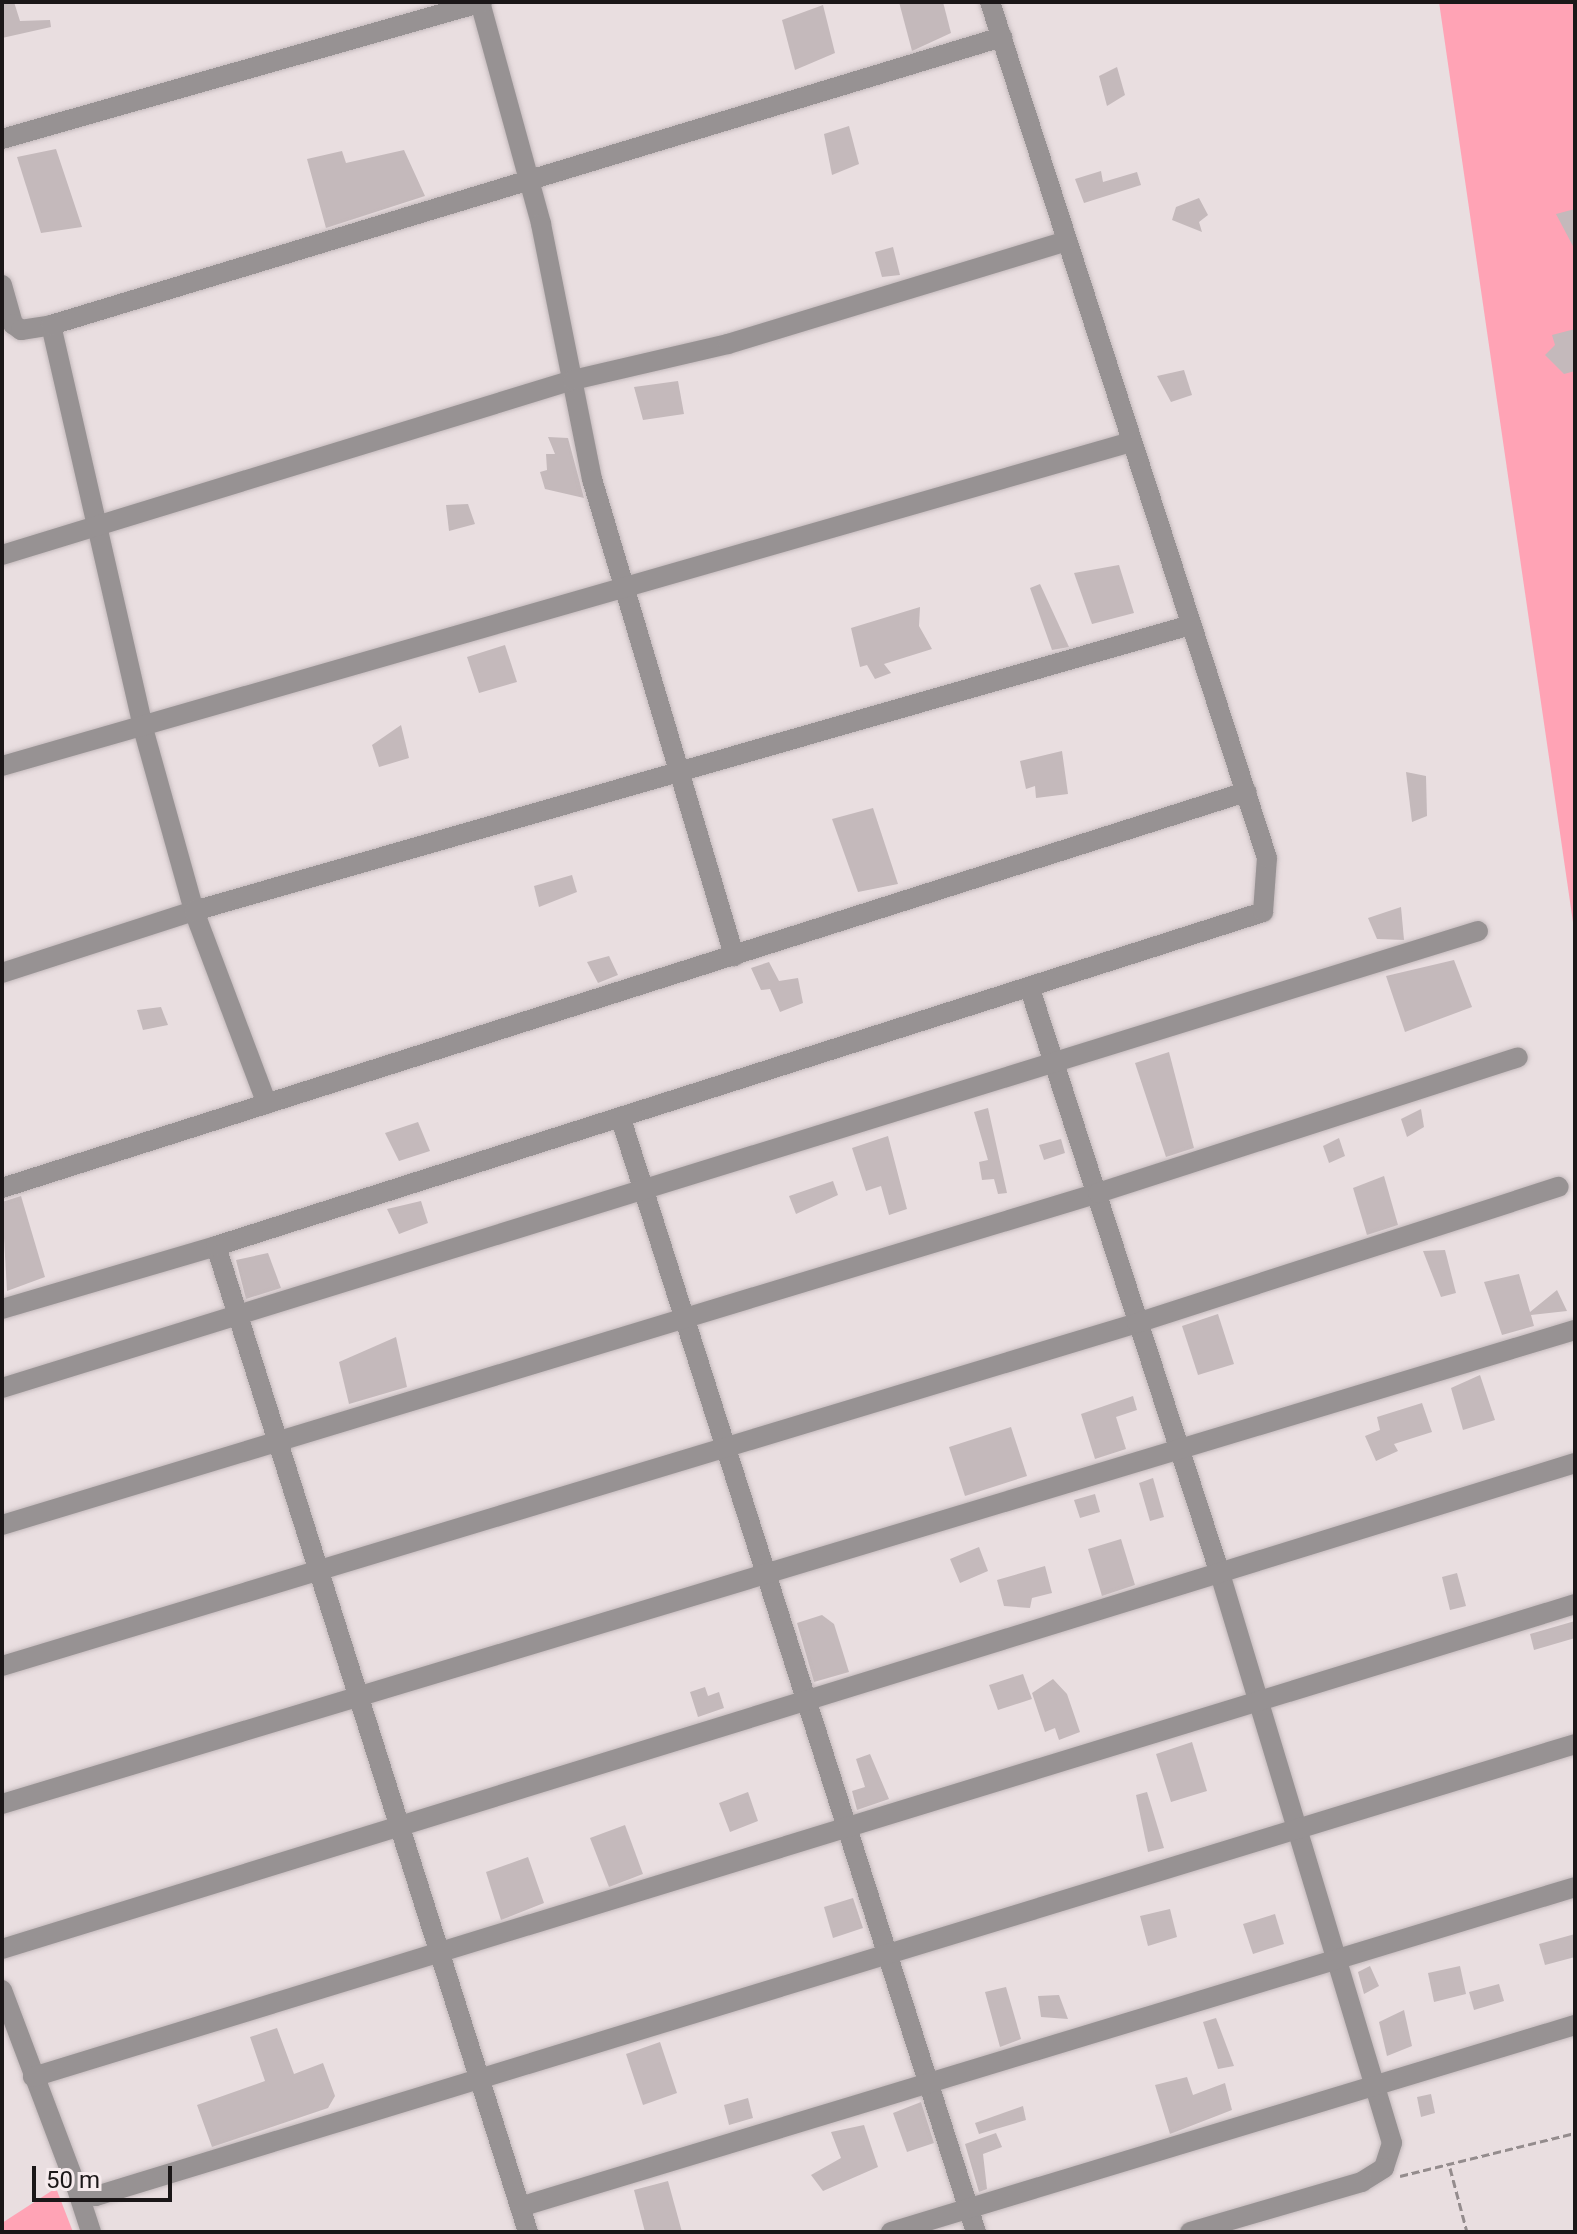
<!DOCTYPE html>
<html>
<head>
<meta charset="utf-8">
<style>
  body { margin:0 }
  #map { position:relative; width:1577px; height:2234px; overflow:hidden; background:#e9dee0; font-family:Roboto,sans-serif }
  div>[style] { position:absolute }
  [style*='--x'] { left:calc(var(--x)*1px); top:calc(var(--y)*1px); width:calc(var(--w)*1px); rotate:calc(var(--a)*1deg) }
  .green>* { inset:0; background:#ffa3b5 }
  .building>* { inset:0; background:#c4b9bb }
  .path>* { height:3px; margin-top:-1.5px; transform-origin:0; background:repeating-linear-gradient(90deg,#948c8d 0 8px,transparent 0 12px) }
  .roads { filter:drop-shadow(0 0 2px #c4babc) drop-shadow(0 0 2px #c4babc) }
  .minor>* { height:20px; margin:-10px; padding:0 10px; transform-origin:10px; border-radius:10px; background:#979293 }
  span { translate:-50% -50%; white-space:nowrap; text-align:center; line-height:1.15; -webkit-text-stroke:7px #f6ebed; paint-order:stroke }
  .frame { position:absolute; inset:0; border:4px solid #1b1718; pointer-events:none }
  .scale { position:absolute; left:32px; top:2166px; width:140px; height:36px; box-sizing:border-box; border:4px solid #1b1718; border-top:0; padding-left:10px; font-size:24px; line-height:28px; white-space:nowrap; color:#1b1718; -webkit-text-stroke:6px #f6ebed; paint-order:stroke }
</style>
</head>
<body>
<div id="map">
  <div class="green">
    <i style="clip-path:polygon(1439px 2px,1575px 2px,1575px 936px)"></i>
    <i style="clip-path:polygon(56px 2188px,73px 2232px,4px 2232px,2px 2223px)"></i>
  </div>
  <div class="building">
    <i style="clip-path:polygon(2px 2px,14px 2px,20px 21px,50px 20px,51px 27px,2px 38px)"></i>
    <i style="clip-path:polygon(899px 2px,943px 2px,951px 33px,912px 51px)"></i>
    <i style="clip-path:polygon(823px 5px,835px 53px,795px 70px,782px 20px)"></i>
    <i style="clip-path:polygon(1117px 67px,1125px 95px,1107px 106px,1099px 76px)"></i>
    <i style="clip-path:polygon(849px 126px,859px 164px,832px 175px,824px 134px)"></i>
    <i style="clip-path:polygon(56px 149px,82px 227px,41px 233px,17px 157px)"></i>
    <i style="clip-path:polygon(404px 150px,425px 196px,326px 228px,307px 159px,342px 151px,346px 163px)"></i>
    <i style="clip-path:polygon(1101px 171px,1103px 182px,1137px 172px,1141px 185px,1084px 203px,1075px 179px)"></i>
    <i style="clip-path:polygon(1199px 198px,1208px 215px,1199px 222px,1202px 232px,1172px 220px,1176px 207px)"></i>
    <i style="clip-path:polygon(1575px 209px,1575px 250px,1556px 214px)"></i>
    <i style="clip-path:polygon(893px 247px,900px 275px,882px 277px,875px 252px)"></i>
    <i style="clip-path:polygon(1575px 329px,1575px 371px,1564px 374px,1545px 355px,1555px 345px,1552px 335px)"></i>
    <i style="clip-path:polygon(1184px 370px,1192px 395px,1171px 402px,1157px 376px)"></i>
    <i style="clip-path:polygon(678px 381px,684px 414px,643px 420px,634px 387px)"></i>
    <i style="clip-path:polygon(548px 437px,568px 438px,584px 498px,545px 489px,540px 472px,547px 470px,546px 454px,555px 454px)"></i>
    <i style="clip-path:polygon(468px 504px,475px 524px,449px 531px,446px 505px)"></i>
    <i style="clip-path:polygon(1119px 565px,1134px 613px,1092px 624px,1074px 573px)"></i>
    <i style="clip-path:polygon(1040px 584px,1069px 647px,1052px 650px,1030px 588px)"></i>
    <i style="clip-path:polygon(920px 607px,919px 626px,932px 649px,884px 664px,891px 673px,875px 679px,867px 665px,860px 667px,851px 628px)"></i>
    <i style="clip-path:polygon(505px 645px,517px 682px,479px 693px,467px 657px)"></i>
    <i style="clip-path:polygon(401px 725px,409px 758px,379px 767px,372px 745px)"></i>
    <i style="clip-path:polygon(1062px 751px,1068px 794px,1036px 798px,1035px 786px,1026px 789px,1020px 761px)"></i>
    <i style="clip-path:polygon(1406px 772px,1426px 776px,1427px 816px,1412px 822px)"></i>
    <i style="clip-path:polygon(873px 808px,898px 884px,858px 892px,832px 819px)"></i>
    <i style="clip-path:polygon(572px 875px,577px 892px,539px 907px,534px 886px)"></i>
    <i style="clip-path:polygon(1401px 907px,1404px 940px,1377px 939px,1368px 918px)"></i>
    <i style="clip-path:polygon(609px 956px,618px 975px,598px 983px,587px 962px)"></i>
    <i style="clip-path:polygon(1454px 960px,1472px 1007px,1405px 1032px,1386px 976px)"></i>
    <i style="clip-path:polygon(769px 962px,779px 981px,798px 978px,803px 1003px,780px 1012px,770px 989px,761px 990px,751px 968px)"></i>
    <i style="clip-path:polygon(161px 1007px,168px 1025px,143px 1030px,137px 1010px)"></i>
    <i style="clip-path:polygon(1169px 1052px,1194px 1148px,1166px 1157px,1135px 1063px)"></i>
    <i style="clip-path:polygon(988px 1108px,1007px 1193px,998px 1194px,994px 1179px,982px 1180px,979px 1162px,988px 1160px,974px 1112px)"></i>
    <i style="clip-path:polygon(1421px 1109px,1424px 1127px,1407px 1137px,1401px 1119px)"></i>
    <i style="clip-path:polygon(418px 1122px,430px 1151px,399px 1161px,385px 1133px)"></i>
    <i style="clip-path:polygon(888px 1136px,907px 1209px,889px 1215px,881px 1186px,866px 1191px,852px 1148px)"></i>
    <i style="clip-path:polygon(1339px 1138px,1345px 1156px,1329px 1163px,1323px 1146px)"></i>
    <i style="clip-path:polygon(1061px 1139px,1065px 1153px,1044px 1160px,1039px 1145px)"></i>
    <i style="clip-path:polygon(1384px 1176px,1398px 1225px,1367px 1235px,1353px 1188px)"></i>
    <i style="clip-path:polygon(833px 1181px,838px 1195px,796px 1214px,789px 1196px)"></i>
    <i style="clip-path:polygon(21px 1196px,45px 1277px,7px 1291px,2px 1202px)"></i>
    <i style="clip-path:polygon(421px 1201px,428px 1223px,399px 1234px,387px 1209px)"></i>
    <i style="clip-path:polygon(1445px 1250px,1456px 1293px,1441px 1297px,1423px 1251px)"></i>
    <i style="clip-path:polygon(268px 1253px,281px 1288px,246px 1299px,236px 1260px)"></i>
    <i style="clip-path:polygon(1519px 1274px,1530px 1312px,1557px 1290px,1567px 1311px,1531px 1315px,1534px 1326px,1502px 1335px,1484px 1282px)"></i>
    <i style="clip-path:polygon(1218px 1314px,1234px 1364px,1198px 1375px,1182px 1326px)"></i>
    <i style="clip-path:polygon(396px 1337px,407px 1387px,349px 1404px,339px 1362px)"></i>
    <i style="clip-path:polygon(1480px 1375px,1495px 1420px,1463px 1430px,1451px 1388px)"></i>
    <i style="clip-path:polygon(1133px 1396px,1137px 1410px,1116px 1417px,1126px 1449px,1095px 1459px,1081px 1414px)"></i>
    <i style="clip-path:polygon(1422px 1403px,1432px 1432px,1394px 1444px,1398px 1451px,1376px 1461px,1365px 1436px,1380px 1430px,1377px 1417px)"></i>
    <i style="clip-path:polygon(1011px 1427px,1027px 1476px,965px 1496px,949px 1447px)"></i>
    <i style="clip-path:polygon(1153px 1478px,1164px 1517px,1150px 1521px,1139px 1483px)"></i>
    <i style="clip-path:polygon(1095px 1494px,1100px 1512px,1080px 1518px,1074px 1500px)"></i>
    <i style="clip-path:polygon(1121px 1539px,1135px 1585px,1102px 1596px,1088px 1549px)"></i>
    <i style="clip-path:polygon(979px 1547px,988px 1571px,960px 1583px,950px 1559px)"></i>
    <i style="clip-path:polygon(1045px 1566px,1052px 1593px,1032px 1598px,1030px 1608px,1004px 1606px,997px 1580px)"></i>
    <i style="clip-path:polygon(1457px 1573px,1466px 1606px,1450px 1610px,1442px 1577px)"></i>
    <i style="clip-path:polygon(822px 1615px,834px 1624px,849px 1672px,814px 1682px,797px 1623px)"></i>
    <i style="clip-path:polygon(1575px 1621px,1575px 1638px,1534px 1650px,1530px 1634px)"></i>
    <i style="clip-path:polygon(1023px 1674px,1032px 1699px,998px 1710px,989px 1685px)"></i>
    <i style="clip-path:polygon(1053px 1679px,1067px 1694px,1080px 1732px,1059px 1740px,1055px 1728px,1045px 1732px,1032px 1693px)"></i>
    <i style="clip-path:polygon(705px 1687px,708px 1696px,719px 1692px,724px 1708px,698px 1717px,690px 1692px)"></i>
    <i style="clip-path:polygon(1192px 1742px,1207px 1791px,1171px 1802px,1156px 1754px)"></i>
    <i style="clip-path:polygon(870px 1754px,889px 1799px,857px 1810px,852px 1791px,865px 1787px,856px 1759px)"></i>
    <i style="clip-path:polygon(748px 1792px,758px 1821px,730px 1832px,719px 1803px)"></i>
    <i style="clip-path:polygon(1147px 1792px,1164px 1848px,1148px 1852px,1136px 1795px)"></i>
    <i style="clip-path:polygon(625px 1825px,643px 1874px,609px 1887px,590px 1838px)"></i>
    <i style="clip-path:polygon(528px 1857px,544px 1903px,501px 1920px,486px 1872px)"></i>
    <i style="clip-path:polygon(853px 1898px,863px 1928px,833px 1938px,824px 1907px)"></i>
    <i style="clip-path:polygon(1170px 1909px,1177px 1937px,1148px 1946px,1140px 1916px)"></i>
    <i style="clip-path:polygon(1275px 1914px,1284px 1944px,1253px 1954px,1243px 1924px)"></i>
    <i style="clip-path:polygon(1575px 1934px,1575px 1957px,1545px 1965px,1539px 1944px)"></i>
    <i style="clip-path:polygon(1370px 1966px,1379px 1986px,1364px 1994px,1358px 1972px)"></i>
    <i style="clip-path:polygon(1460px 1966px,1466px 1994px,1434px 2002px,1428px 1973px)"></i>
    <i style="clip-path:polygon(1499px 1984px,1504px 2001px,1474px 2010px,1469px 1992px)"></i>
    <i style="clip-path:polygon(1006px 1987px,1021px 2039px,1000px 2047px,985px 1992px)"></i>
    <i style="clip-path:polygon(1059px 1995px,1068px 2019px,1041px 2017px,1038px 1996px)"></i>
    <i style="clip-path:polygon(1404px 2010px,1412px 2046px,1387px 2056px,1379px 2022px)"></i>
    <i style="clip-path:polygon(1216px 2018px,1234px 2066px,1218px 2069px,1203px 2022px)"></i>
    <i style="clip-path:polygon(277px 2028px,294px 2074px,323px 2063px,335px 2096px,328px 2108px,212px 2147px,197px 2105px,265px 2081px,250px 2037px)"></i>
    <i style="clip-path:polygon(660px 2042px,677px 2093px,643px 2105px,626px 2054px)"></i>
    <i style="clip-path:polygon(1187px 2077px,1193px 2095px,1225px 2083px,1232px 2110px,1170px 2134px,1155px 2085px)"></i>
    <i style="clip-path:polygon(1431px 2094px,1435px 2113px,1421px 2117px,1417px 2097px)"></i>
    <i style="clip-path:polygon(748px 2098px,753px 2118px,729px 2125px,724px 2105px)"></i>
    <i style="clip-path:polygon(921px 2102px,934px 2143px,907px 2152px,893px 2113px)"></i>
    <i style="clip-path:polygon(1023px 2106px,1026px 2120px,979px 2134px,975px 2123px)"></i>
    <i style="clip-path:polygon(864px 2125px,878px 2167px,823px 2191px,811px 2175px,841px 2158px,831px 2132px)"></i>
    <i style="clip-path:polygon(996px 2133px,1002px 2147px,983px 2154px,987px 2189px,979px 2192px,965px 2144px)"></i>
    <i style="clip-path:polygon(668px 2181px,682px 2232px,645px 2232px,634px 2190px)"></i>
  </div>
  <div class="path">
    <i style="--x:1450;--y:2168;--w:66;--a:75.1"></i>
    <i style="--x:1400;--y:2176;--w:180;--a:-13.8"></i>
  </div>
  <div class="roads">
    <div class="minor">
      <i style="--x:480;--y:2;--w:230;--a:74.6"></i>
      <i style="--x:541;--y:224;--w:260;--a:78.7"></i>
      <i style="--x:592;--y:479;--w:498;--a:73.4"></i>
      <i style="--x:2;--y:139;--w:499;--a:-15.9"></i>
      <i style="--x:2;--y:285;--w:41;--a:74.2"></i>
      <i style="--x:13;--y:324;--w:10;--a:37"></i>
      <i style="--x:21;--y:330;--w:30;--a:-9"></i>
      <i style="--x:51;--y:325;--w:413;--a:77.1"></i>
      <i style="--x:143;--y:728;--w:190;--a:74.4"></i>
      <i style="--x:194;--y:911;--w:206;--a:69.3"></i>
      <i style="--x:51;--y:325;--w:994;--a:-16.85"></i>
      <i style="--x:2;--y:555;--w:597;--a:-17.04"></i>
      <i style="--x:573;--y:380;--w:159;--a:-13.1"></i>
      <i style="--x:728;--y:344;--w:354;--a:-16.9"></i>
      <i style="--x:2;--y:766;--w:1175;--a:-16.01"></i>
      <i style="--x:2;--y:973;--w:202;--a:-17.9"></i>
      <i style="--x:194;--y:911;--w:1037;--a:-16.01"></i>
      <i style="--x:1030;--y:989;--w:618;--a:72"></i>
      <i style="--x:1221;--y:1577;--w:591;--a:73.19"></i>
      <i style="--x:1392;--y:2143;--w:26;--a:108"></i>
      <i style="--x:1384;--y:2168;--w:26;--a:148"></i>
      <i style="--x:1362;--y:2182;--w:179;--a:163.8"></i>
      <i style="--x:621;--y:1119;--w:1168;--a:72.31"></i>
      <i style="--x:2;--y:1188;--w:1306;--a:-17.66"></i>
      <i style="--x:2;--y:1309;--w:223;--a:-16.4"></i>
      <i style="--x:2;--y:1388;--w:1545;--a:-17.2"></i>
      <i style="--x:2;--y:1525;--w:1145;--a:-16.85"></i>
      <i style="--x:1098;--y:1193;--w:441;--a:-17.9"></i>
      <i style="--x:2;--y:1666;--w:1186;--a:-16.81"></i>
      <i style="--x:1137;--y:1323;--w:443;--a:-17.9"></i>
      <i style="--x:2;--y:1804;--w:1643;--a:-16.77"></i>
      <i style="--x:2;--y:1949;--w:1646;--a:-17.17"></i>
      <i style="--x:2;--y:1990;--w:210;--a:69.3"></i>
      <i style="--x:76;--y:2186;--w:22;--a:27"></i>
      <i style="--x:96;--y:2196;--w:1547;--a:-16.99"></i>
      <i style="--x:33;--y:2077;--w:1613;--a:-17.05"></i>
      <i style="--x:76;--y:2186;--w:48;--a:71.9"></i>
      <i style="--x:520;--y:2207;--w:1102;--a:-16.87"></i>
      <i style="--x:528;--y:2232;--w:1034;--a:-107.56"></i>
      <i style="--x:216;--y:1246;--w:1099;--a:-17.69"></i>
      <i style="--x:1263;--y:912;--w:54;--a:-85.8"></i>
      <i style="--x:1267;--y:858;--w:900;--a:-107.93"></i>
      <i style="--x:891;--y:2232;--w:715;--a:-16.84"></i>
    </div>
  </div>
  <div class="frame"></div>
  <div class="scale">50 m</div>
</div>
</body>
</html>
